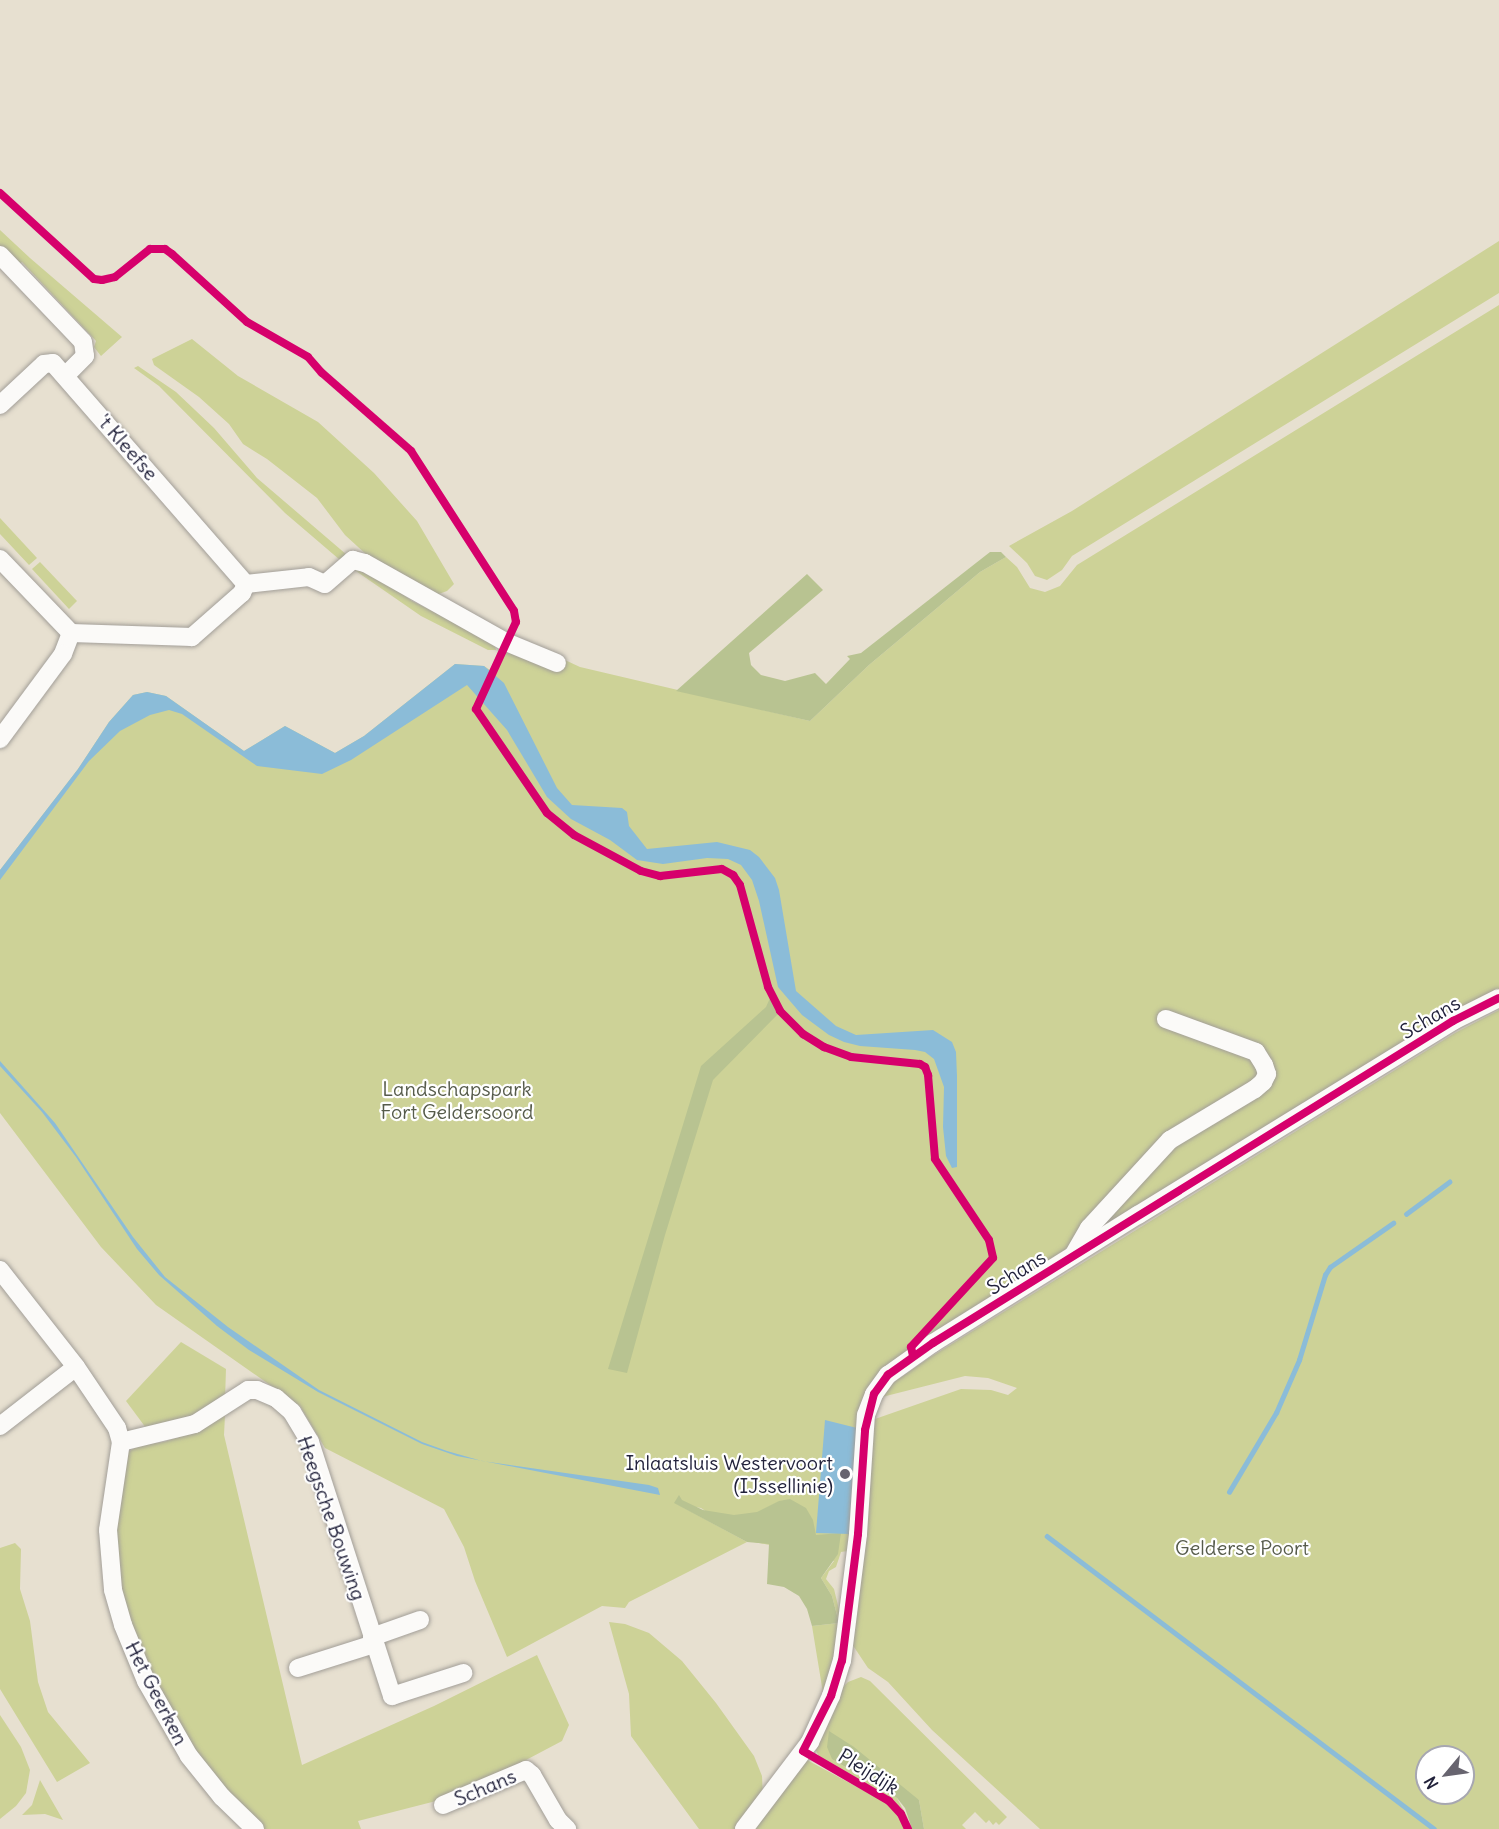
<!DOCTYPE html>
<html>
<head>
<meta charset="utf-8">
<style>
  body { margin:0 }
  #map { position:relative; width:1499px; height:1829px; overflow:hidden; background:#e7e0d0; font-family:Delius,sans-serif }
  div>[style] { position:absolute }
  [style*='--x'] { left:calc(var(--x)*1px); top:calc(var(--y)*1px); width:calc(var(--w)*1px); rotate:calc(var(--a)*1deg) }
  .green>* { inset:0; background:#cdd297 }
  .forest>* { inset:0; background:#b8c391 }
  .water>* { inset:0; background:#8bbcd8 }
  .stream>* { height:4.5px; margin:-2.25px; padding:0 2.25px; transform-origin:2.25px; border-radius:2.25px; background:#8bbcd8 }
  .roads { filter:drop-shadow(0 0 2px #a29e98) drop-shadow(0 0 2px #a29e98) }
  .minor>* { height:18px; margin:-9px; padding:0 9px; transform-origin:9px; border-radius:9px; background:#fbfaf8 }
  .cycleway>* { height:8px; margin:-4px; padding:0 4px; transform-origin:4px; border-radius:4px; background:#d6006c }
  .dots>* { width:16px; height:16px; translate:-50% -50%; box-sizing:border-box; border:3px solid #fff; border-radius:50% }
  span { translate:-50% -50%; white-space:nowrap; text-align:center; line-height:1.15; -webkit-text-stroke:4.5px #fff; paint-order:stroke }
  .street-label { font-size:20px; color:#22223b }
  .park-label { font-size:20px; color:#565b4b }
  .poi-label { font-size:20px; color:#22223b }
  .right { translate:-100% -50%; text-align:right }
  .north { position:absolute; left:1415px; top:1745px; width:60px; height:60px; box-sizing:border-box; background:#fff; border:2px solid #a7a7b1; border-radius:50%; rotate:241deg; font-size:16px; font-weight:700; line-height:24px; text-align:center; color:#22223b }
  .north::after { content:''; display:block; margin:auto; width:21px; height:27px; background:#67646f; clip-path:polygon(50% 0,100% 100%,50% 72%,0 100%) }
</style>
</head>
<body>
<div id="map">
  <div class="green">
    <i style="clip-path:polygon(0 230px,30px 258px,122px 337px,101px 356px,94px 347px,96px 341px,22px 262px,17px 266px,0 247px)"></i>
    <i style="clip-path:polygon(1499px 241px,1499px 293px,1072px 556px,1062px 570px,1047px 580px,1035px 576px,1027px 563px,1009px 546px,1072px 511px)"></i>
    <i style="clip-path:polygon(1499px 305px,1499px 993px,880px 1375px,848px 1551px,841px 1552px,836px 1567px,829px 1571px,826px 1579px,834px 1589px,842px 1622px,841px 1636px,823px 1693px,812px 1626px,839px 1623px,832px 1596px,821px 1578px,834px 1561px,810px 1553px,749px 1541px,701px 1508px,677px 1504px,747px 1542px,629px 1602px,625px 1608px,602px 1606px,507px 1657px,475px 1581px,464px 1547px,444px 1509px,325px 1448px,300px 1406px,156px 1305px,101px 1247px,0 1113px,0 870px,78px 769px,109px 722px,133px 695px,147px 692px,166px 696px,244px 751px,285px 726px,335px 753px,364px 736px,455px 664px,484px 666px,496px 674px,513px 636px,580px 667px,810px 721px,869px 665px,980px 572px,1006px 557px,1017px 567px,1030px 588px,1045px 592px,1060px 586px,1077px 565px)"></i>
    <i style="clip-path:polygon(192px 339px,238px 376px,318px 422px,374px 473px,417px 521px,454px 584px,447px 591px,436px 595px,369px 557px,345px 535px,317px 498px,267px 459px,243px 444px,229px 424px,199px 397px,154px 365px,152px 359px)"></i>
    <i style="clip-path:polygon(138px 366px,176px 392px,214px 428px,257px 478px,347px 555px,412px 601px,494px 642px,496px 650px,488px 650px,421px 616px,340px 560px,285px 513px,159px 386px,134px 368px)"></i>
    <i style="clip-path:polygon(0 518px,37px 558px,29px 565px,0 534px)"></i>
    <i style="clip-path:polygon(40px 562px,77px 601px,69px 609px,32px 569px)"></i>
    <i style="clip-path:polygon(evenodd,1499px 1010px,1499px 1829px,1040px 1829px,932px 1730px,888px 1682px,868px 1668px,850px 1641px,875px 1419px,961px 1389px,991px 1390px,1008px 1395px,1017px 1388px,988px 1378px,965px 1376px,882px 1397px,884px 1389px,929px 1358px,1455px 1033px,1499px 1010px,1427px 1757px,1463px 1757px,1463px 1793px,1427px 1793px,1427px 1757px)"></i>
    <i style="clip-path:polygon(181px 1342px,226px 1369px,225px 1400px,190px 1421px,149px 1432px,126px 1401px)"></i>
    <i style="clip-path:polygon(225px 1415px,224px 1435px,302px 1765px,434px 1706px,537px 1655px,569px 1725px,562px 1741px,486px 1781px,436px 1801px,358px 1821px,361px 1829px,259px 1829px,208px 1774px,142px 1660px,122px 1610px,113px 1536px,126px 1453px,140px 1445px,164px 1442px,196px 1431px)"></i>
    <i style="clip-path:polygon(15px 1543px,21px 1549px,20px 1589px,30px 1621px,38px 1682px,48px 1712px,90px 1763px,57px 1782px,0 1689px,0 1548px)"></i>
    <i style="clip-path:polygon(609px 1622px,625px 1624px,649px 1633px,682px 1661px,716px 1703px,754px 1756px,762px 1776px,763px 1798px,736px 1829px,699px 1829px,631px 1736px,629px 1694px)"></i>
    <i style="clip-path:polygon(861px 1677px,870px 1681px,1007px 1817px,999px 1825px,996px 1822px,993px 1825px,989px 1820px,986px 1823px,975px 1812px,962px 1825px,966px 1829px,924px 1829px,919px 1800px,832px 1759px,897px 1798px,909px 1820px,891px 1798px,819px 1757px,815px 1748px,840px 1690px,848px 1682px)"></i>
    <i style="clip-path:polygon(0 1715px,21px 1747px,30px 1770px,26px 1793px,16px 1806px,0 1819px)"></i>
    <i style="clip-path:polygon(807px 1760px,885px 1802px,892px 1807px,905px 1829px,753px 1829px)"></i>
    <i style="clip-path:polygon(40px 1780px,63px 1820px,45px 1814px,22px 1815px,32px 1805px)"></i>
  </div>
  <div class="forest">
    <i style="clip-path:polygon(990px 552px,1001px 552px,1006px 557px,980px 572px,869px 665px,810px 721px,676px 691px,807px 574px,823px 590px,749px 653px,751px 665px,761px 675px,785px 681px,815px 673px,826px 684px,850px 659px,847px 656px,861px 653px)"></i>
    <i style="clip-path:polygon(770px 998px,778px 1014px,713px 1080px,665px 1235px,627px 1373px,608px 1369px,701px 1066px,766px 1007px)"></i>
    <i style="clip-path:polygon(679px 1495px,682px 1500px,703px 1510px,734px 1515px,757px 1512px,779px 1501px,790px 1499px,806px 1508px,813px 1520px,816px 1535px,841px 1533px,838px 1554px,821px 1578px,832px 1596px,839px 1623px,812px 1626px,807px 1609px,799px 1596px,784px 1587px,767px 1584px,769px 1544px,747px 1542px,674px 1503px)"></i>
    <i style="clip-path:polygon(829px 1731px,854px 1747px,919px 1800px,924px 1829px,912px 1829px,905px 1808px,897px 1798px,832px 1759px,827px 1747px)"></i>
  </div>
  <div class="water">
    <i style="clip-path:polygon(455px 664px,484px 666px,504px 683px,557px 788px,572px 805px,622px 808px,627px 812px,629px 826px,647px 849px,717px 842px,750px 850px,759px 857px,775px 878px,779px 890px,796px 991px,836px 1026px,856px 1035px,933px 1030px,952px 1042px,956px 1052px,957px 1076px,957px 1167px,952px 1168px,946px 1156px,943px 1127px,944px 1087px,934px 1059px,925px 1052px,915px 1050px,860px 1046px,844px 1042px,829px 1035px,802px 1015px,778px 987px,759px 901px,752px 880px,741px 865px,728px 859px,707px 858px,663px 864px,637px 860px,610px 840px,571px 819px,547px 797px,507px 730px,467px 685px,351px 760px,322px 774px,257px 766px,182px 714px,169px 710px,150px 715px,120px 731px,89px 761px,0 880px,0 870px,78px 769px,109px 722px,133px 695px,147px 692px,166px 696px,244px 751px,285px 726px,335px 753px,364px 736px)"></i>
    <i style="clip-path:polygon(0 1061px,55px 1123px,133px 1237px,165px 1277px,228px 1327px,319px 1390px,422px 1442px,447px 1451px,482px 1461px,649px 1485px,658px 1488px,660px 1495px,457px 1456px,422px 1444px,318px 1392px,249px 1350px,217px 1326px,159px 1275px,137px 1249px,76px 1157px,42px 1112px,0 1066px)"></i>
    <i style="clip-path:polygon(825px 1420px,857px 1428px,850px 1534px,816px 1533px)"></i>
  </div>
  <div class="stream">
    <i style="--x:1406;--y:1214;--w:54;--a:-36.7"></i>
    <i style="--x:1229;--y:1492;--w:92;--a:-59.3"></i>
    <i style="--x:1276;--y:1413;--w:58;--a:-66.5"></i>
    <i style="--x:1299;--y:1360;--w:89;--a:-73"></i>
    <i style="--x:1325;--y:1275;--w:9;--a:-58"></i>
    <i style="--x:1330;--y:1267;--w:77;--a:-34.9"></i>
    <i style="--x:1047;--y:1536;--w:485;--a:37.1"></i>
  </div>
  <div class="roads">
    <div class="minor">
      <i style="--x:0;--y:255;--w:120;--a:46.3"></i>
      <i style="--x:83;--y:342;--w:14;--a:82"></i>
      <i style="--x:85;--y:356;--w:28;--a:135"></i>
      <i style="--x:0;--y:405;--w:60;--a:-43"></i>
      <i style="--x:44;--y:364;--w:9;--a:-6"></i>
      <i style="--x:53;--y:363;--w:293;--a:48.9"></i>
      <i style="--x:246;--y:584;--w:10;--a:114"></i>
      <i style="--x:242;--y:593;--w:67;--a:138.7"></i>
      <i style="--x:192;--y:637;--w:121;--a:-178.1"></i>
      <i style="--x:0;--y:559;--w:103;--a:46.2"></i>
      <i style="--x:71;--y:633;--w:22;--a:111"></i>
      <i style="--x:63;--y:654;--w:106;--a:126.5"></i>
      <i style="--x:246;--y:584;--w:63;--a:-6.3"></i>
      <i style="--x:309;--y:577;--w:17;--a:24"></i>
      <i style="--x:325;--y:584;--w:37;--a:-41"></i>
      <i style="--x:353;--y:560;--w:12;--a:14"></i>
      <i style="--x:365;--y:563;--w:162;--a:29.3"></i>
      <i style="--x:506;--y:642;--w:55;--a:22.4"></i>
      <i style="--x:1074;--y:1254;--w:30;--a:-60"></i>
      <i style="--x:1089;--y:1228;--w:120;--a:-47.4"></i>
      <i style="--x:1170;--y:1140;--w:99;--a:-31"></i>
      <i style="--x:1255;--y:1089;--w:11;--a:-41"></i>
      <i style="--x:1263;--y:1082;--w:9;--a:-63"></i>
      <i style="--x:1267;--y:1074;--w:9;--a:-108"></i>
      <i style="--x:1264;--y:1065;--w:15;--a:-122"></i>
      <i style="--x:1256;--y:1052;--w:96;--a:-159.9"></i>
      <i style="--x:0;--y:1270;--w:123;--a:51.9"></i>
      <i style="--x:76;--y:1367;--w:73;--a:56.1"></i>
      <i style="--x:117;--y:1428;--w:15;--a:74"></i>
      <i style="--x:121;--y:1442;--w:89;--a:98.4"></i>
      <i style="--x:108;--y:1530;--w:60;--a:85.2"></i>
      <i style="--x:113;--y:1590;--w:36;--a:74"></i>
      <i style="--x:123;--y:1625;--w:61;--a:67.7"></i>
      <i style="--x:146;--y:1681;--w:86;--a:60.2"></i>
      <i style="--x:189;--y:1756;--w:53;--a:51.2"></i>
      <i style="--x:222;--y:1797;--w:46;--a:44.1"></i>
      <i style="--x:0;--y:1426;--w:96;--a:-37.8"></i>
      <i style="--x:121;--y:1442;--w:76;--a:-13.7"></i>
      <i style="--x:195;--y:1424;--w:63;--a:-32.7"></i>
      <i style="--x:248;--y:1390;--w:9;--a:0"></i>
      <i style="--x:257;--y:1390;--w:21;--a:23"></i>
      <i style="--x:276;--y:1398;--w:21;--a:41"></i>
      <i style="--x:292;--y:1412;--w:35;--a:59"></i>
      <i style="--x:310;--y:1442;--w:267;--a:72.1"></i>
      <i style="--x:392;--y:1696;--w:75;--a:-17.9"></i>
      <i style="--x:372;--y:1637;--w:51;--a:-19.5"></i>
      <i style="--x:298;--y:1668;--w:80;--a:-17.5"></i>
      <i style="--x:443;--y:1805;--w:90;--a:-22.9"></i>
      <i style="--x:526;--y:1770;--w:8;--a:40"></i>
      <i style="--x:532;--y:1775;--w:52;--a:60"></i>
      <i style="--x:558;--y:1820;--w:13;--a:45"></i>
      <i style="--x:744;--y:1829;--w:109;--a:-52.8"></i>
      <i style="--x:810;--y:1742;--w:51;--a:-65.5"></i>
      <i style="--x:831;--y:1696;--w:37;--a:-73"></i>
      <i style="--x:842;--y:1661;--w:128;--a:-82.8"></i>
      <i style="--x:858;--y:1534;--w:119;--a:-86.2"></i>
      <i style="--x:866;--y:1415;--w:22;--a:-69"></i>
      <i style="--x:874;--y:1394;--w:24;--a:-54"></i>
      <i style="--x:888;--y:1375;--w:55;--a:-35.4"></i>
      <i style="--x:933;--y:1343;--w:242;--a:-32"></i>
      <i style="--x:1138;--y:1215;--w:370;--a:-31.6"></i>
      <i style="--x:1453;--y:1021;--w:51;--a:-26.6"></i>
    </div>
  </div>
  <div class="cycleway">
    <i style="--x:0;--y:193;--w:127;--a:42.5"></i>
    <i style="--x:94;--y:279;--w:8;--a:7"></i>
    <i style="--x:102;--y:280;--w:13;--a:-13"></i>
    <i style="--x:115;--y:277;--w:45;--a:-38.7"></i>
    <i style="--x:150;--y:249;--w:15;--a:0"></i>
    <i style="--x:165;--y:249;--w:9;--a:36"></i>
    <i style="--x:172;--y:254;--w:101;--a:42.2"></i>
    <i style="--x:247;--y:322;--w:70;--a:29.8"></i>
    <i style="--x:308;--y:357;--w:21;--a:49"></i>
    <i style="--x:322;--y:373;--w:118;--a:41.2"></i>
    <i style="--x:411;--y:451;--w:190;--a:57.2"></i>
    <i style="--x:514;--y:611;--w:11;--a:80"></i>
    <i style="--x:516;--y:622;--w:96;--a:114.7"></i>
    <i style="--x:476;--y:709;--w:126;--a:55.7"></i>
    <i style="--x:547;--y:813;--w:35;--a:39"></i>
    <i style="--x:574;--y:835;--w:76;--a:28.2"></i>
    <i style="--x:641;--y:871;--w:20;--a:15"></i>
    <i style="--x:660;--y:876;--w:62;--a:-6.4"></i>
    <i style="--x:722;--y:869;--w:13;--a:29"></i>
    <i style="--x:733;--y:875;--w:12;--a:55"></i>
    <i style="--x:740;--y:885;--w:106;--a:74.6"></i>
    <i style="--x:768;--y:987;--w:27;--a:63"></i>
    <i style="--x:780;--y:1011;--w:33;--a:45"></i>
    <i style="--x:803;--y:1034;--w:25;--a:32"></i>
    <i style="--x:824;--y:1047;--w:29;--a:20"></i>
    <i style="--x:851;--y:1057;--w:69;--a:5.8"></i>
    <i style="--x:920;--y:1064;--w:6;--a:31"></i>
    <i style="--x:925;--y:1067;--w:9;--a:69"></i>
    <i style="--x:928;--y:1075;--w:84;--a:85.2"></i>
    <i style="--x:935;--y:1159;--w:97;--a:56.3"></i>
    <i style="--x:989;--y:1240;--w:18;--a:77"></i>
    <i style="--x:993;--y:1258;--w:121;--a:132.7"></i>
    <i style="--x:911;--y:1347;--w:9;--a:77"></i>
    <i style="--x:908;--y:1829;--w:17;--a:-115"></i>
    <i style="--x:901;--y:1814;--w:18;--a:-133"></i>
    <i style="--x:889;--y:1801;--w:99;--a:-149.8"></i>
    <i style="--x:803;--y:1751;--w:62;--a:-63"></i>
    <i style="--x:831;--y:1696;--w:37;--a:-73"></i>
    <i style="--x:842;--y:1661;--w:128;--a:-82.8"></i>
    <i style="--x:858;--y:1534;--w:104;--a:-86.1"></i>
    <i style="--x:865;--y:1430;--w:37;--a:-76"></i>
    <i style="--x:874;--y:1394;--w:24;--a:-54"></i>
    <i style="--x:888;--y:1375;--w:55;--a:-35.4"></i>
    <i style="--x:933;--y:1343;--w:612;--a:-31.77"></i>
    <i style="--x:1453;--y:1021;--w:51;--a:-26.6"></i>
  </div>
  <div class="dots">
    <i style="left:845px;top:1474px;background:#67646f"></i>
  </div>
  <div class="street-label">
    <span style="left:128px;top:447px;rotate:49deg">'t Kleefse</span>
    <span style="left:1430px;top:1017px;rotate:-30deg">Schans</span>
    <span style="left:1016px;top:1272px;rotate:-32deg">Schans</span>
    <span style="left:332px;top:1518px;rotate:71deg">Heegsche Bouwing</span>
    <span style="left:157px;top:1693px;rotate:63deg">Het Geerken</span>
    <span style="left:869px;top:1771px;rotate:32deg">Pleijdijk</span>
    <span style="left:485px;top:1787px;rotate:-23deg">Schans</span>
  </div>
  <div class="park-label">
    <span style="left:457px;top:1100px">Landschapspark<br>Fort Geldersoord</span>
    <span style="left:1242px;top:1547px">Gelderse Poort</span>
  </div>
  <div class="poi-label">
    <span class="right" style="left:833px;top:1474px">Inlaatsluis Westervoort<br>(IJssellinie)</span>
  </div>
  <div class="north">N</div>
</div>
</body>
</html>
